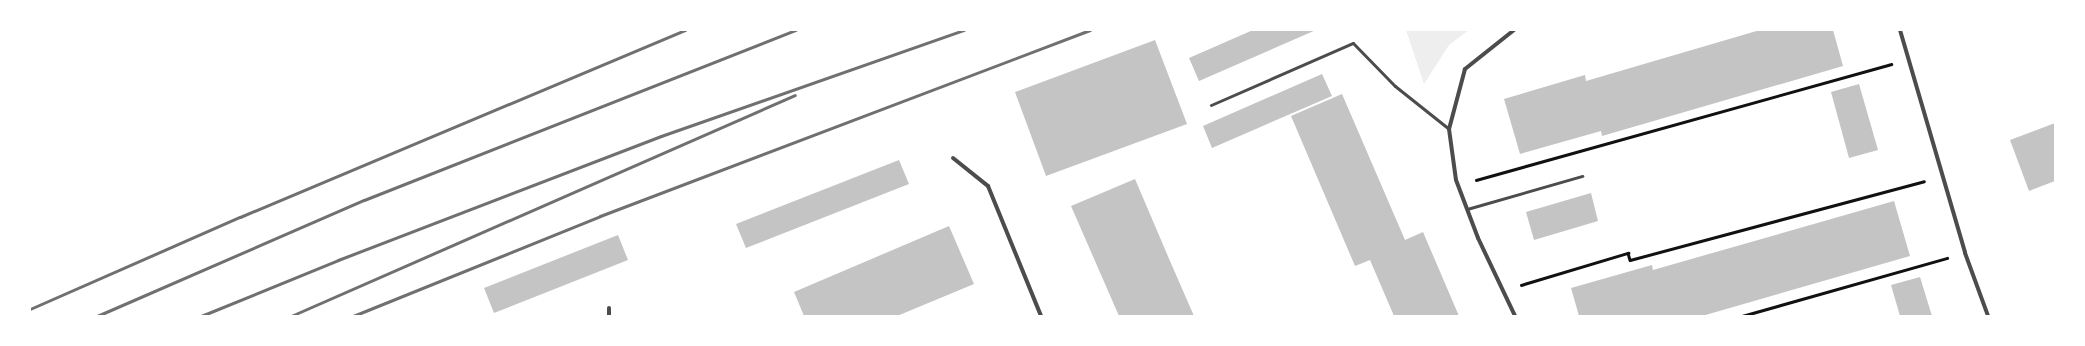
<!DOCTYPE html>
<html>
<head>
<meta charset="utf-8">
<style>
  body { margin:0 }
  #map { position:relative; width:2085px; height:346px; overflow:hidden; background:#fff; font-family:Lato,sans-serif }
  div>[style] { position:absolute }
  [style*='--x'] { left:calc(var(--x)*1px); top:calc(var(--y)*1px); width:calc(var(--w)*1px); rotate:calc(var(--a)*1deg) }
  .green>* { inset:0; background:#eee }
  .building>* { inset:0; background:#c4c4c4 }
  .path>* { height:2.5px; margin:-1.25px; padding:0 1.25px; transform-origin:1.25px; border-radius:1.25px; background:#111 }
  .service>* { height:3px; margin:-1.5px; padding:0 1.5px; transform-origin:1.5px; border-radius:1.5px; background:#4c4c4c }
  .minor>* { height:4px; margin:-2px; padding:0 2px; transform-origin:2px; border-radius:2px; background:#4c4c4c }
  .rail>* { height:3px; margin:-1.5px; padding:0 1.5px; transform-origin:1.5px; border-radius:1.5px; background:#707070 }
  span { translate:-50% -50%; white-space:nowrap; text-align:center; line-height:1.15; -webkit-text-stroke:3px #fff; paint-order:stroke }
  .frame { position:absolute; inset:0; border:31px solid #fff; pointer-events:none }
</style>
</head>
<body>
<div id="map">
  <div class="green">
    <i style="clip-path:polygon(1406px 30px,1469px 30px,1449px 45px,1424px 84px)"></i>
  </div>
  <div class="building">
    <i style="clip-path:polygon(1253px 30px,1316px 30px,1199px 81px,1189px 58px)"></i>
    <i style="clip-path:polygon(1760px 30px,1833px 30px,1843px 66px,1602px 136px,1601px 131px,1520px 154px,1504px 99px,1585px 75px,1586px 81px)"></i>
    <i style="clip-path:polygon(1155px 40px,1187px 124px,1046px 176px,1015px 92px)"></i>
    <i style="clip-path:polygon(1322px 74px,1332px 96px,1212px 148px,1203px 126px)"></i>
    <i style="clip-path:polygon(1859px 84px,1878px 150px,1849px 158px,1831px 92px)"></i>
    <i style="clip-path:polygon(1342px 94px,1405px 240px,1423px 232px,1459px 316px,1394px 316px,1370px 260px,1355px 266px,1291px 116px)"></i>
    <i style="clip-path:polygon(2055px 123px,2055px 181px,2029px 191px,2010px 140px)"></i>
    <i style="clip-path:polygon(899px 160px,909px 184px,746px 248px,736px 224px)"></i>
    <i style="clip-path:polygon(1135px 179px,1170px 261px,1194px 316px,1119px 316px,1071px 206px)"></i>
    <i style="clip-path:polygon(1591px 193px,1598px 221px,1534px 240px,1526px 212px)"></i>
    <i style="clip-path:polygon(1894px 201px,1910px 256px,1702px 316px,1579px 316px,1571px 288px,1652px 265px,1653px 270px)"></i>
    <i style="clip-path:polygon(949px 226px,974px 284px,897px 316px,804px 316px,794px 292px)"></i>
    <i style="clip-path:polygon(618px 235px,628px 260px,494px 313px,484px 288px)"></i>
    <i style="clip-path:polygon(1920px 277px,1932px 316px,1900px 316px,1891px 285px)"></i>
  </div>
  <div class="path">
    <i style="--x:1476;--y:180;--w:431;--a:-15.6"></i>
    <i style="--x:1521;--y:285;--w:112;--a:-16.7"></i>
    <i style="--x:1628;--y:253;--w:7;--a:74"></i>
    <i style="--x:1630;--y:260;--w:304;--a:-15"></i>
    <i style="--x:1742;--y:316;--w:213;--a:-15.8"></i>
  </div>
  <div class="service">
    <i style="--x:1211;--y:105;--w:155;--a:-23.6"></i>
    <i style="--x:1353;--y:43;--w:60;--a:45.7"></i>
    <i style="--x:1395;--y:86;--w:69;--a:38.5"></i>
    <i style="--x:1467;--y:209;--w:120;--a:-16"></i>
  </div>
  <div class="minor">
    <i style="--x:1514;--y:30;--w:63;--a:141.5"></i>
    <i style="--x:1465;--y:69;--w:62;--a:104.9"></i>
    <i style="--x:1449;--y:129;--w:51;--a:82.2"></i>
    <i style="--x:1456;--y:180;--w:62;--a:69.2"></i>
    <i style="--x:1478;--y:238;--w:86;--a:64.6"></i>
    <i style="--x:1900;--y:30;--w:232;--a:73.7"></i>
    <i style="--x:1965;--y:253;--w:67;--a:69.9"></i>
    <i style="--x:953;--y:158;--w:45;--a:38.7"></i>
    <i style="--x:988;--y:186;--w:140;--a:67.8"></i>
    <i style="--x:609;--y:308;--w:8;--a:90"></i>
  </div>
  <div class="rail">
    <i style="--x:30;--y:309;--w:229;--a:-23.7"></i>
    <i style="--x:240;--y:217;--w:483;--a:-22.8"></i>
    <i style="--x:97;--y:316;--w:291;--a:-23.5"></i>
    <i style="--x:364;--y:200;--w:464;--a:-21.5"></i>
    <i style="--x:201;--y:316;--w:148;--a:-22.2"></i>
    <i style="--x:338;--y:260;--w:346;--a:-21"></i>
    <i style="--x:661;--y:136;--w:321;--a:-19.3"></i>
    <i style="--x:291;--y:316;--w:550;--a:-23.68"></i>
    <i style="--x:353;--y:316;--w:266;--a:-22"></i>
    <i style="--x:600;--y:216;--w:524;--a:-20.79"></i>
  </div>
  <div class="frame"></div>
</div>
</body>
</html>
